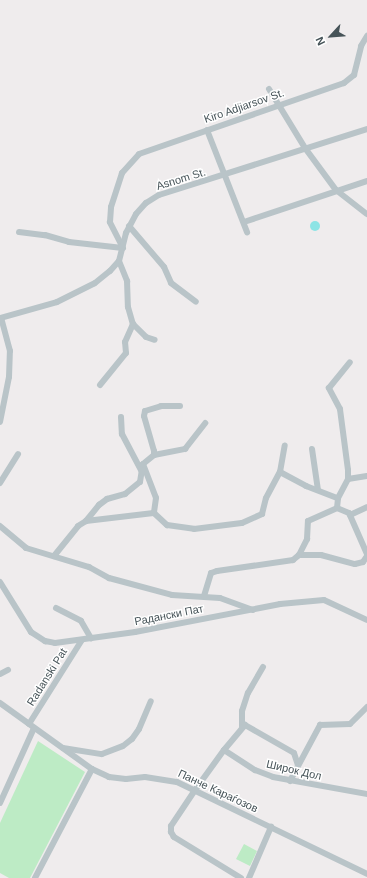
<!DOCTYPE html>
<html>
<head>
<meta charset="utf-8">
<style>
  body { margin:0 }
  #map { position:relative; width:367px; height:878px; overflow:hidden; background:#efeced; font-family:Arial,sans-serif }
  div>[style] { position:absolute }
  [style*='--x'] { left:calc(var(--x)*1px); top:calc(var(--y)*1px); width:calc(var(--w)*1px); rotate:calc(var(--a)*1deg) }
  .green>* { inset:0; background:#bdebc5 }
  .water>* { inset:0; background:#8de4e5 }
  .round { border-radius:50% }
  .minor>* { height:6px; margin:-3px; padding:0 3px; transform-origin:3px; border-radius:3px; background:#b9c4c8 }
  span { translate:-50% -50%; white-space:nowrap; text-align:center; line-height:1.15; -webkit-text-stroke:3px #fff; paint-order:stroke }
  .street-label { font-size:11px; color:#465358 }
  .north { position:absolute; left:311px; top:16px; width:40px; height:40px; -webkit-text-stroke:3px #fff; paint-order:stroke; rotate:244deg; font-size:11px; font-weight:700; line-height:16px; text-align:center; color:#465358 }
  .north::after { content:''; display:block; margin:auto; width:14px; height:18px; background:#465358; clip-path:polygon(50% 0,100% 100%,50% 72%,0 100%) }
</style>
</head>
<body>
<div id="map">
  <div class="green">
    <i style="clip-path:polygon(38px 741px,85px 772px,30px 878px,9px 878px,0 873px,0 823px)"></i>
    <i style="clip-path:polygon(244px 844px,257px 851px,250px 866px,236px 859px)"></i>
  </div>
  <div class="water">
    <i class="round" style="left:310px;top:221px;width:10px;height:10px"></i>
  </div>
  <div class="minor">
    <i style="--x:269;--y:89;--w:69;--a:58.6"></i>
    <i style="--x:305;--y:148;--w:52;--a:53.6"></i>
    <i style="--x:336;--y:190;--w:39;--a:38"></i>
    <i style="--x:207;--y:130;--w:110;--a:68.6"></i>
    <i style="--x:244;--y:222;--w:130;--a:-18.4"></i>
    <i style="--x:129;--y:226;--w:54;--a:49.5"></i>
    <i style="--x:164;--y:267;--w:17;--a:66"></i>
    <i style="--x:171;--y:283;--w:31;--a:37"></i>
    <i style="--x:19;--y:232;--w:26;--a:7"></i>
    <i style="--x:45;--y:235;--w:25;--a:16"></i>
    <i style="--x:69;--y:242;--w:54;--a:6.3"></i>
    <i style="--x:123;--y:248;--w:29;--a:-117"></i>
    <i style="--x:110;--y:222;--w:15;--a:-86"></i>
    <i style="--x:111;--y:207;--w:36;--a:-72"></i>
    <i style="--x:122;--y:173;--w:25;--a:-48"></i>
    <i style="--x:139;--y:154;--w:217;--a:-19.1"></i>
    <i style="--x:344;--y:83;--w:13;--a:-39"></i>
    <i style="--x:354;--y:75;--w:30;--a:-76"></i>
    <i style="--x:361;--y:46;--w:12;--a:-59"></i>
    <i style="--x:119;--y:261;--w:22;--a:68"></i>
    <i style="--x:127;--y:281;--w:26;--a:88"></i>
    <i style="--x:128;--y:307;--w:18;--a:74"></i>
    <i style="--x:133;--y:324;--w:18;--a:45"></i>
    <i style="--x:146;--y:337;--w:9;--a:18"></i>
    <i style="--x:0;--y:318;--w:59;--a:-15.7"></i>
    <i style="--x:57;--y:302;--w:42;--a:-26.6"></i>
    <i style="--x:95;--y:283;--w:19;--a:-39"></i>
    <i style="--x:110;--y:271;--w:13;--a:-48"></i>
    <i style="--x:119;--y:261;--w:29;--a:-76"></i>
    <i style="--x:126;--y:233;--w:21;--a:-62"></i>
    <i style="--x:136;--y:214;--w:15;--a:-48"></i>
    <i style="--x:146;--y:203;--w:15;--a:-32"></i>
    <i style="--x:159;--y:195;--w:218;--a:-17.6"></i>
    <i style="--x:100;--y:385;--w:41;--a:-50.9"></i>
    <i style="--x:126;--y:353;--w:11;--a:-95"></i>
    <i style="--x:125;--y:342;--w:20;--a:-66"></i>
    <i style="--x:121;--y:417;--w:17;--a:87"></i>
    <i style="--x:122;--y:434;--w:43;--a:62.2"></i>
    <i style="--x:0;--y:422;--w:46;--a:-78.7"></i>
    <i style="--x:9;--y:377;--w:26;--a:-88"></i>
    <i style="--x:10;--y:351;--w:34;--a:-105"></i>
    <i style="--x:312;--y:449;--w:41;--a:81.7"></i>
    <i style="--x:154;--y:455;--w:32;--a:-11"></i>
    <i style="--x:185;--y:449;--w:33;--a:-52"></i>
    <i style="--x:143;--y:464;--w:36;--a:69"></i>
    <i style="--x:156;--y:498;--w:15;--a:98"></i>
    <i style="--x:154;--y:513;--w:18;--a:43"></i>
    <i style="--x:167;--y:525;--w:27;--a:8"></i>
    <i style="--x:194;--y:529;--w:48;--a:-7.1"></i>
    <i style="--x:242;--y:523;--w:22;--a:-24"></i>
    <i style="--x:262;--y:514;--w:16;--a:-76"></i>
    <i style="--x:266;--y:498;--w:30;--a:-62"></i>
    <i style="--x:280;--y:472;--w:27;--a:-80"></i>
    <i style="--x:280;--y:472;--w:30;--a:28"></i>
    <i style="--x:306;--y:486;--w:34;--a:21"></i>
    <i style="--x:348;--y:479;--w:19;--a:-9"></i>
    <i style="--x:0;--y:483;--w:34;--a:-58"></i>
    <i style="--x:337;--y:508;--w:13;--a:23"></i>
    <i style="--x:349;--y:513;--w:45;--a:66.3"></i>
    <i style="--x:350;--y:515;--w:19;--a:-25"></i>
    <i style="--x:86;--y:521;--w:21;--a:-51"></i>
    <i style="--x:99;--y:505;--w:10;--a:-37"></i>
    <i style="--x:107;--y:499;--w:19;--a:-16"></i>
    <i style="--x:125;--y:494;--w:19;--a:-39"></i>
    <i style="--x:140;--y:482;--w:18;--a:-81"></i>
    <i style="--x:143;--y:464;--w:14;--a:-39"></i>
    <i style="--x:154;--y:455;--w:4;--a:-90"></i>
    <i style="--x:154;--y:451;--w:36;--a:-106"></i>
    <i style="--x:144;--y:416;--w:5;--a:-79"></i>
    <i style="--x:145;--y:411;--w:17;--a:-17"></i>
    <i style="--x:161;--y:406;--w:19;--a:0"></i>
    <i style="--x:0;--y:526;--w:34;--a:40"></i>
    <i style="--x:26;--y:548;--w:66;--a:16.8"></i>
    <i style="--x:89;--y:567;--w:23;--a:29"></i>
    <i style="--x:109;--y:578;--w:65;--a:15.1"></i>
    <i style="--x:172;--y:595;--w:48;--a:3.6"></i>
    <i style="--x:220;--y:598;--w:35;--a:20"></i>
    <i style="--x:299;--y:555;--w:22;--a:0"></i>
    <i style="--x:321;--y:555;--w:35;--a:15"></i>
    <i style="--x:355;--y:564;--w:8;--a:-14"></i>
    <i style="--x:363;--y:562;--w:7;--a:-56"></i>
    <i style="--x:54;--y:556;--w:38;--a:-51"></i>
    <i style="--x:78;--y:526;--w:9;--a:-32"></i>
    <i style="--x:86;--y:521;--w:68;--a:-6.7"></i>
    <i style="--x:0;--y:582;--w:59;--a:58.2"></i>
    <i style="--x:31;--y:632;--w:17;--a:33"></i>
    <i style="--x:45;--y:641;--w:10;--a:11"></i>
    <i style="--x:55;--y:643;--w:81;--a:-7.8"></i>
    <i style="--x:135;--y:632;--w:148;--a:-10.9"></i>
    <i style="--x:280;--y:604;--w:44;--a:-5.2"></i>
    <i style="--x:324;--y:600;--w:47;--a:24.9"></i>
    <i style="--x:204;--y:596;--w:24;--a:-73"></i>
    <i style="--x:211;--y:573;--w:6;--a:-18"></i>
    <i style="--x:217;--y:571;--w:77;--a:-8.2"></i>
    <i style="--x:293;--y:560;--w:8;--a:-40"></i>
    <i style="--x:299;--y:555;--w:18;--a:-63"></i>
    <i style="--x:307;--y:539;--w:18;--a:-87"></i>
    <i style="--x:308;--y:521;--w:32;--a:-24"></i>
    <i style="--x:337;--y:508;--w:10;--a:-84"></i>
    <i style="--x:338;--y:498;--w:21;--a:-62"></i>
    <i style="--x:348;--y:479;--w:9;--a:-90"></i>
    <i style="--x:348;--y:470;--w:62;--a:-97.5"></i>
    <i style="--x:340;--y:409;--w:24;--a:-118"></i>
    <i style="--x:329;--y:388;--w:33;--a:-51"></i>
    <i style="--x:56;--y:608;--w:28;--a:27"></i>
    <i style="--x:81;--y:621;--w:20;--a:60"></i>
    <i style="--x:0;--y:674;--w:9;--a:-27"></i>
    <i style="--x:0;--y:703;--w:113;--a:35.7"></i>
    <i style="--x:92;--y:769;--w:19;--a:25"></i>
    <i style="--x:109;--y:777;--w:17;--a:7"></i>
    <i style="--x:126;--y:779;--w:19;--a:-6"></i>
    <i style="--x:145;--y:777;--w:32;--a:9"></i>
    <i style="--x:177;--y:782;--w:211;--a:25.8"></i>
    <i style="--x:29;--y:724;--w:99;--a:-57.8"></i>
    <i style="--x:242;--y:726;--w:15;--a:-90"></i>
    <i style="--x:242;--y:711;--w:19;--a:-72"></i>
    <i style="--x:248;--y:693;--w:30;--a:-60"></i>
    <i style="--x:63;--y:748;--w:39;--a:9"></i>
    <i style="--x:102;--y:754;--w:22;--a:-21"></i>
    <i style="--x:123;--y:746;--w:11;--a:-38"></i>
    <i style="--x:132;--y:739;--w:12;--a:-55"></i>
    <i style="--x:139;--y:729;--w:30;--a:-67"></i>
    <i style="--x:224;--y:750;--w:33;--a:-50"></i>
    <i style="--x:245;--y:725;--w:56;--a:29.7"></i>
    <i style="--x:294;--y:753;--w:13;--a:72"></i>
    <i style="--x:290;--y:781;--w:64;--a:-61.8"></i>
    <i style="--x:320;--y:725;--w:30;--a:-2"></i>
    <i style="--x:350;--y:724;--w:24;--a:-45"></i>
    <i style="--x:0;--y:803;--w:82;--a:-65.6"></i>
    <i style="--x:35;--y:878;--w:123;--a:-62.4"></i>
    <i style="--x:241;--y:878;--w:79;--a:-148.5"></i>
    <i style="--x:174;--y:837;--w:6;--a:-121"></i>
    <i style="--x:171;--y:832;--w:6;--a:-90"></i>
    <i style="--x:171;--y:826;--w:43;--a:-56.3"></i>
    <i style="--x:195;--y:790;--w:49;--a:-54.1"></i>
    <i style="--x:224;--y:750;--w:37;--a:33"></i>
    <i style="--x:255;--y:770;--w:19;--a:21"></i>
    <i style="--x:273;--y:777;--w:96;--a:10.3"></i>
    <i style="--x:249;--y:878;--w:56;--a:-66.7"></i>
  </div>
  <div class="street-label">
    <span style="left:244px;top:106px;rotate:-19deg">Kiro Adjiarsov St.</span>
    <span style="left:181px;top:179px;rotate:-17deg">Asnom St.</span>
    <span style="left:169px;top:615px;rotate:-11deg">Радански Пат</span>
    <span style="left:47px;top:677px;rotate:-58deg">Radanski Pat</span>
    <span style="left:294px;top:770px;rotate:13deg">Широк Дол</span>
    <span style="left:218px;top:791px;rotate:25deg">Панче Караѓозов</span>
  </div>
  <div class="north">N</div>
</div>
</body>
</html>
